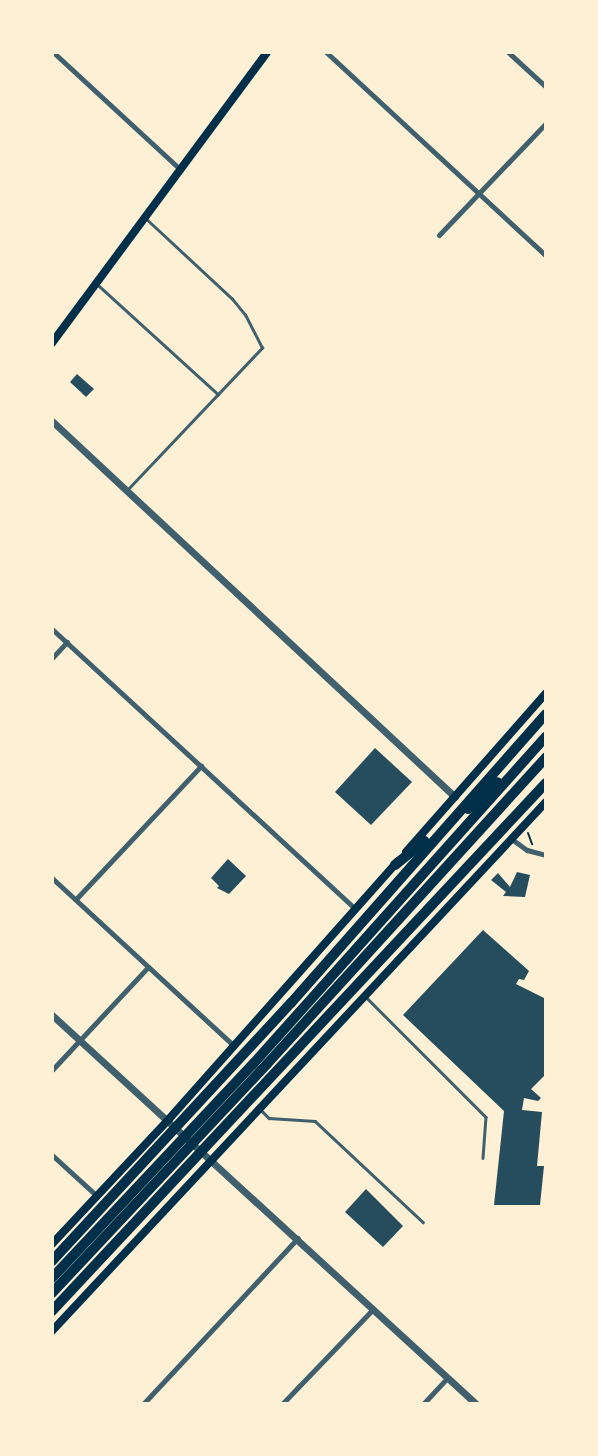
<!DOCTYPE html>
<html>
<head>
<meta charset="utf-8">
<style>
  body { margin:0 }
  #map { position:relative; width:598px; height:1456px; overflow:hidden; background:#fdf0d5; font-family:"DejaVu Sans",sans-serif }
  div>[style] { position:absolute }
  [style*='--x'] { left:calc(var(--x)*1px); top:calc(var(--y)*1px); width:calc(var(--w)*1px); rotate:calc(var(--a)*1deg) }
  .building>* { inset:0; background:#264d5e }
  .path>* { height:2px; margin:-1px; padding:0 1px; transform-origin:1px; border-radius:1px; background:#003049 }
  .service>* { height:2.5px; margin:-1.25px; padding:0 1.25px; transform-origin:1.25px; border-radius:1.25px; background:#3f606c }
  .minor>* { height:5px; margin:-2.5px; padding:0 2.5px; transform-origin:2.5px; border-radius:2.5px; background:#3f606c }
  .tertiary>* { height:7px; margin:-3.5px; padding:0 3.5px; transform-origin:3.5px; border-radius:3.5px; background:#3f606c }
  .secondary>* { height:8px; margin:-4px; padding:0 4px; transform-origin:4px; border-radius:4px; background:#003049 }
  .motorway>* { height:10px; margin:-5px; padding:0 5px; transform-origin:5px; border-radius:5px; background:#003049 }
  span { translate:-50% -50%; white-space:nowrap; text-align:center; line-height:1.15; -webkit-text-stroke:5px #fdf0d5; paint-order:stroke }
  .frame { position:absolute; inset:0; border:54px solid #fdf0d5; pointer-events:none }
</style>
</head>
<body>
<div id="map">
  <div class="building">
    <i style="clip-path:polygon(77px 374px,94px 389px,86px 397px,70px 382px)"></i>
    <i style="clip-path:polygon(375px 748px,412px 782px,371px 825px,335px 792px)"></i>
    <i style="clip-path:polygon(228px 859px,246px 876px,229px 894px,217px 888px,219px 886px,211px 878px)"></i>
    <i style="clip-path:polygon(517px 872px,530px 875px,525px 897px,503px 896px,506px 892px,491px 880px,498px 873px,510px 887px)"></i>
    <i style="clip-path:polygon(483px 930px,529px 971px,524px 980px,519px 979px,516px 984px,546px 999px,546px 1074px,531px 1089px,541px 1098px,538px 1101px,524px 1098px,522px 1110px,542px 1112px,537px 1166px,544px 1166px,540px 1205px,494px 1205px,504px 1111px,403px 1015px)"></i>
    <i style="clip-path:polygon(366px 1189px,403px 1226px,383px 1247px,345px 1212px)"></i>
  </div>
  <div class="path">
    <i style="--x:528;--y:833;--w:12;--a:70"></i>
  </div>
  <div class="service">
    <i style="--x:97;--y:284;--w:164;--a:42.3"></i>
    <i style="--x:128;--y:489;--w:195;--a:-46.5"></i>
    <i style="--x:262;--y:348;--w:37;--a:-117"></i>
    <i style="--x:245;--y:315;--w:21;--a:-129"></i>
    <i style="--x:232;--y:299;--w:116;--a:-137.1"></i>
    <i style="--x:367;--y:998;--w:168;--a:45"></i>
    <i style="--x:486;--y:1117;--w:41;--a:94.2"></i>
    <i style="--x:262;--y:1111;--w:10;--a:45"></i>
    <i style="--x:269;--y:1118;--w:46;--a:3.7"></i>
    <i style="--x:315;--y:1121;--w:148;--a:43.1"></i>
  </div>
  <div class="minor">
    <i style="--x:53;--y:52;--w:174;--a:42.7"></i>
    <i style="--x:326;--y:52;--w:300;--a:42.8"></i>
    <i style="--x:508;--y:52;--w:52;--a:42.6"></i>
    <i style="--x:439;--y:235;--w:155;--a:-46.3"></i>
    <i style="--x:52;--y:629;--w:411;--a:42.7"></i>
    <i style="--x:52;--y:658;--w:22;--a:-47"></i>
    <i style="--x:513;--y:840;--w:17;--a:36"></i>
    <i style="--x:527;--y:850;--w:20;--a:15"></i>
    <i style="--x:52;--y:878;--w:248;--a:42.7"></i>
    <i style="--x:76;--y:899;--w:183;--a:-46.8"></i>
    <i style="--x:52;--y:1070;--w:141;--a:-47"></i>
    <i style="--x:52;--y:1155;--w:61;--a:42.3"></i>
    <i style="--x:143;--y:1404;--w:227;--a:-47"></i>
    <i style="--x:282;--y:1404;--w:132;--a:-46.2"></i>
    <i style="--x:423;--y:1404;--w:35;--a:-47"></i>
  </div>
  <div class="tertiary">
    <i style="--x:52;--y:421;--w:551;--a:43.01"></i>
    <i style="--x:52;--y:1015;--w:575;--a:42.53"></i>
  </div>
  <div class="secondary">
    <i style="--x:52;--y:343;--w:362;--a:-53.5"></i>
    <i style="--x:406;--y:852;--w:212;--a:-48.6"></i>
    <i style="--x:52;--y:1244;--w:171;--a:-46.9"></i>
    <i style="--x:169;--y:1119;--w:345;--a:-48.4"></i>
    <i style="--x:52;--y:1331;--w:724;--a:-46.96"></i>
  </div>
  <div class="motorway">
    <i style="--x:468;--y:809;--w:40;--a:-42"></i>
    <i style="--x:395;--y:865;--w:38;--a:-39"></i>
    <i style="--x:52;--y:1261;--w:352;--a:-47.2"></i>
    <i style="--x:291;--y:1003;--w:385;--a:-48.6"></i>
    <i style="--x:52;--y:1278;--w:295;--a:-46.8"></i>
    <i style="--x:254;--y:1063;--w:438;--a:-48.2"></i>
    <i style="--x:52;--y:1293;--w:314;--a:-46.8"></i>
    <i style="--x:267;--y:1064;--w:415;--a:-47.7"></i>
    <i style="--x:52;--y:1311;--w:723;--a:-46.91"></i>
  </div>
  <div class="frame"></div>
</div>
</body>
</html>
